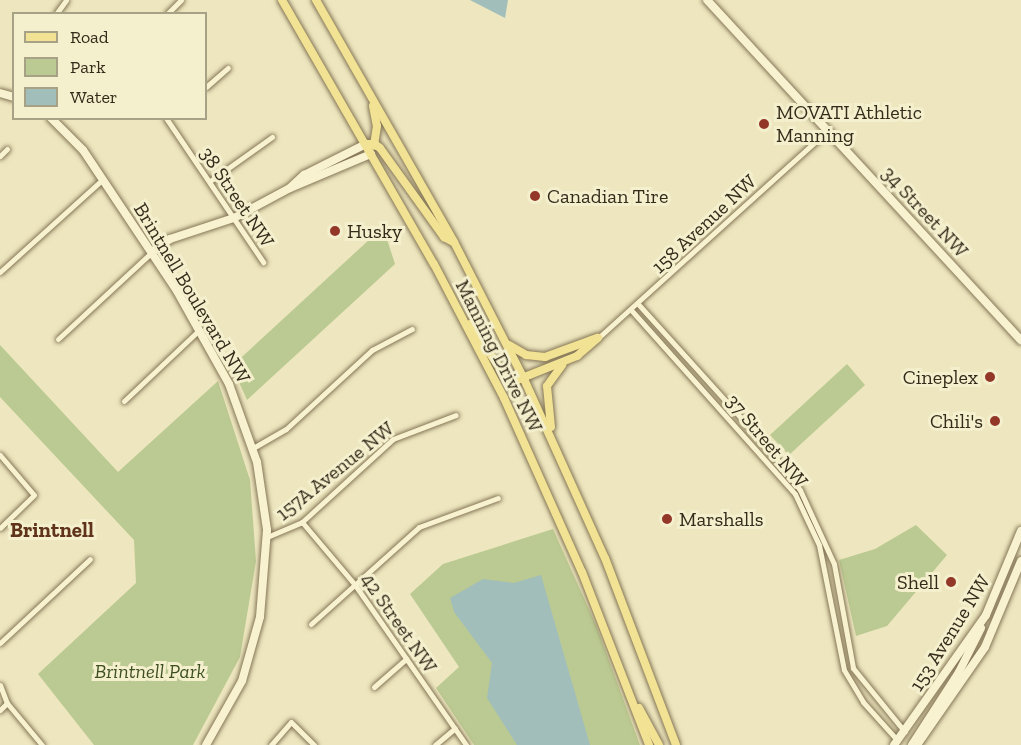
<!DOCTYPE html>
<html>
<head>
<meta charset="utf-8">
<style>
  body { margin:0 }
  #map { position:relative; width:1021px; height:745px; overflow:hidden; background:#ede6be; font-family:"Zilla Slab",serif }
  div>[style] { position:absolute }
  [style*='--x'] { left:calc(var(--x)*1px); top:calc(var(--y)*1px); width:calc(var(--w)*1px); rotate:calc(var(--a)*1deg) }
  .green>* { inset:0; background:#bbca92 }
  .water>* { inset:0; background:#a1beba }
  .roads { filter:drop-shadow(0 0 2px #857657) drop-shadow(0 0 2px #857657) }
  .street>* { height:5px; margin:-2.5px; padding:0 2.5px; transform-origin:2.5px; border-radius:2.5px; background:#f8f2d0 }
  .secondary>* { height:8px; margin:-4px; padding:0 4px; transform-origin:4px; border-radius:4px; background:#f8f2d0 }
  .primary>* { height:8px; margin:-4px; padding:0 4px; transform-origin:4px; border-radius:4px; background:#f1e294 }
  .dots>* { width:16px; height:16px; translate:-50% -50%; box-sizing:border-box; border:3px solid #f4efcd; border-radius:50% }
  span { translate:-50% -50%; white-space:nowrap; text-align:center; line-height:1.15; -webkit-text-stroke:6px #f4efcd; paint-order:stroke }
  .poi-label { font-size:20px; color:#342b1b }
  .left { translate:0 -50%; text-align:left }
  .right { translate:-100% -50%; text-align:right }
  .street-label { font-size:20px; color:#342b1b }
  .park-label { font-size:20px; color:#3e5022; font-style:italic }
  .neighbourhood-label { font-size:21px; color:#60341b; font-weight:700 }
  .legend { position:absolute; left:12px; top:12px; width:195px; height:108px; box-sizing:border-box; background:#f4efcd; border:2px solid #a7a186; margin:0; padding:8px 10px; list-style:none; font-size:18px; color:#342b1b }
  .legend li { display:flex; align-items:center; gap:12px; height:30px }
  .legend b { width:30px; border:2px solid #a7a186 }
</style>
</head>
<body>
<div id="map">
  <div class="green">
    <i style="clip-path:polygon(383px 227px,395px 264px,247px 400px,232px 366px)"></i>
    <i style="clip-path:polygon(0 345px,118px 472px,218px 381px,250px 480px,256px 561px,240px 657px,193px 745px,94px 745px,38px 674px,136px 583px,134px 540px,0 397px)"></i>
    <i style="clip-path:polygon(847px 364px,865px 385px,789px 455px,770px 435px)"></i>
    <i style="clip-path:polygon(916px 525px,947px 555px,887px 626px,856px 636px,839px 560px,875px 549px)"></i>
    <i style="clip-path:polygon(553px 529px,596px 625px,640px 745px,474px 745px,436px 688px,459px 667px,410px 594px,443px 564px)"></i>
  </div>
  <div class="water">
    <i style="clip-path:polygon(470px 0,508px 0,505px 18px)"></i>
    <i style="clip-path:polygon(541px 575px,590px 745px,517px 745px,487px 698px,492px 663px,454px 612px,450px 598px,483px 579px,514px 583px)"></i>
  </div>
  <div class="roads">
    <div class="street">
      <i style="--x:56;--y:14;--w:17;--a:-54"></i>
      <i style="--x:167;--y:14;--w:20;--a:-45"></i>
      <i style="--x:206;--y:87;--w:29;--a:-41"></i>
      <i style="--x:166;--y:118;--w:174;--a:56"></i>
      <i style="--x:0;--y:156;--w:10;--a:-45"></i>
      <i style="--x:210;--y:181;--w:76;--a:-35.4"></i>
      <i style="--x:0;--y:272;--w:139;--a:-42.1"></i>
      <i style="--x:639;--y:305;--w:195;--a:47.9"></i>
      <i style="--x:770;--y:450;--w:50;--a:53.1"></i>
      <i style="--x:800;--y:490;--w:81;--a:65.3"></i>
      <i style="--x:834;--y:564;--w:106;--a:79.6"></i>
      <i style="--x:853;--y:668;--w:82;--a:50.9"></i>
      <i style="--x:632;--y:311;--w:245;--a:48.3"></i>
      <i style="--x:795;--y:494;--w:56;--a:64.8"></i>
      <i style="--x:819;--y:545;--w:127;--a:78.7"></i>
      <i style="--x:844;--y:670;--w:37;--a:59"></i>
      <i style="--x:863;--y:702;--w:52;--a:48.1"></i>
      <i style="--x:598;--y:338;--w:310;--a:-42.1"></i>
      <i style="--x:58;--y:339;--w:129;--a:-42.8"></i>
      <i style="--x:124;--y:401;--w:103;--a:-43.4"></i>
      <i style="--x:253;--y:448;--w:38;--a:-30"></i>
      <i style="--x:286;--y:429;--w:117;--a:-42.6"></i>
      <i style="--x:372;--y:350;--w:45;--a:-27.7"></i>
      <i style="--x:0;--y:455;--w:52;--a:49.6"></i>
      <i style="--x:34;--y:495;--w:47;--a:135.9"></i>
      <i style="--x:302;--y:522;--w:82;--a:49.9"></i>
      <i style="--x:355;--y:585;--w:195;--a:55.2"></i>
      <i style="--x:267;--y:537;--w:38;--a:-23"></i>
      <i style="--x:302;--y:522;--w:123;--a:-42.4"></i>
      <i style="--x:393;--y:439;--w:67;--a:-20.9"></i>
      <i style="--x:311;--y:624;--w:145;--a:-41.9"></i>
      <i style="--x:419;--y:527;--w:84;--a:-20.2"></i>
      <i style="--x:0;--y:643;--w:123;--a:-43"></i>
      <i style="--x:0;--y:685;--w:19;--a:69"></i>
      <i style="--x:7;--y:703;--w:55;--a:50.2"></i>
      <i style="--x:374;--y:687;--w:43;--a:-41.2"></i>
      <i style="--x:0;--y:710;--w:10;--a:-45"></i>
      <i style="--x:271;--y:745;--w:30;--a:-49"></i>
      <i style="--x:291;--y:722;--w:33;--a:45"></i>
      <i style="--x:435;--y:745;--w:26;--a:-40"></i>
    </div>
    <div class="secondary">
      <i style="--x:707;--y:0;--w:463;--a:47.3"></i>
      <i style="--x:0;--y:93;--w:15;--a:16"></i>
      <i style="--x:51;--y:118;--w:45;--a:45"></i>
      <i style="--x:83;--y:150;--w:169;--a:56.3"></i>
      <i style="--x:177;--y:291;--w:107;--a:60.8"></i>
      <i style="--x:229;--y:384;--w:83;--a:70.3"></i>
      <i style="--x:257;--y:462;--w:69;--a:81.6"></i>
      <i style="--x:267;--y:530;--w:87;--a:94.6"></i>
      <i style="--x:260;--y:617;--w:66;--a:105.7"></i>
      <i style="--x:242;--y:681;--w:73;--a:119.4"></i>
      <i style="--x:291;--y:187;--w:18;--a:-43"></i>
      <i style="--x:304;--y:175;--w:69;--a:-26.6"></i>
      <i style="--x:153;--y:251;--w:21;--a:-35"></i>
      <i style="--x:170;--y:239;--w:67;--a:-18.2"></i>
      <i style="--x:234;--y:218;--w:64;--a:-28.2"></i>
      <i style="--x:290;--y:188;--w:88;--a:-22.8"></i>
      <i style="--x:894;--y:745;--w:159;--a:-54.7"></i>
      <i style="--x:986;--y:615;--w:91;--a:-67.4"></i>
      <i style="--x:912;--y:745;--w:87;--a:-57.2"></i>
      <i style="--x:959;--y:672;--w:49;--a:-63.4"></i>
      <i style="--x:917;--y:745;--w:119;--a:-55.2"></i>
      <i style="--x:985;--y:647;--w:93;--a:-67.3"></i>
    </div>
    <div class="primary">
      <i style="--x:282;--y:0;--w:305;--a:60.1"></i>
      <i style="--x:434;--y:264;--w:151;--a:62.4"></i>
      <i style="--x:504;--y:398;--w:191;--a:65.9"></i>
      <i style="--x:582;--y:572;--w:186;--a:68.8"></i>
      <i style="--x:316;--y:0;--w:279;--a:60.3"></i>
      <i style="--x:454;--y:242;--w:154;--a:62.9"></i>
      <i style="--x:524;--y:379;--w:196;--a:65.7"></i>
      <i style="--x:605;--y:558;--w:200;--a:69.2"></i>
      <i style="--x:373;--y:106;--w:20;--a:79"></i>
      <i style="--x:377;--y:126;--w:20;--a:99"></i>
      <i style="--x:366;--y:144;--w:9;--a:0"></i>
      <i style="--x:375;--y:144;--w:6;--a:39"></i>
      <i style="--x:380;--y:148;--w:110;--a:54.3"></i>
      <i style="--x:444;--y:237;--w:10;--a:29"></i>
      <i style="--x:470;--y:324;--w:59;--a:56"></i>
      <i style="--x:503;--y:373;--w:16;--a:27"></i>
      <i style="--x:517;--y:380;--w:65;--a:-21.8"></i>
      <i style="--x:577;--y:356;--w:28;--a:-41"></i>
      <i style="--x:509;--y:345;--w:20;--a:30"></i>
      <i style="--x:526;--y:355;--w:19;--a:6"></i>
      <i style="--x:545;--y:357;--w:55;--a:-20.1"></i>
      <i style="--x:551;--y:427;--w:41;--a:-95.6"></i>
      <i style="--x:547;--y:386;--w:26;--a:-54"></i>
      <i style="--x:639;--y:708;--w:42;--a:61.6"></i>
    </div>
  </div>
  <div class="dots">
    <i style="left:764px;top:124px;background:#933728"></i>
    <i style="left:535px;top:196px;background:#933728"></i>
    <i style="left:335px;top:231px;background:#933728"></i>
    <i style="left:990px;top:377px;background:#933728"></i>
    <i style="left:995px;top:421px;background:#933728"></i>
    <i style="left:667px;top:519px;background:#933728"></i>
    <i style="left:951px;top:582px;background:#933728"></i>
  </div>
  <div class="poi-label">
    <span class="left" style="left:776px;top:124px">MOVATI Athletic<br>Manning</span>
    <span class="left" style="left:547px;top:196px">Canadian Tire</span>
    <span class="left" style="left:347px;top:231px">Husky</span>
    <span class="right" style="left:978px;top:377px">Cineplex</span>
    <span class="right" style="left:983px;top:421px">Chili's</span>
    <span class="left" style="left:679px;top:519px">Marshalls</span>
    <span class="right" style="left:939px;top:582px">Shell</span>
  </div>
  <div class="street-label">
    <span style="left:237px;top:197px;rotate:56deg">38 Street NW</span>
    <span style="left:925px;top:212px;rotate:47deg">34 Street NW</span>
    <span style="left:704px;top:224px;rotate:-43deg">158 Avenue NW</span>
    <span style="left:192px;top:293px;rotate:59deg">Brintnell Boulevard NW</span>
    <span style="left:499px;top:356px;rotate:63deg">Manning Drive NW</span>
    <span style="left:767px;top:441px;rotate:50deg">37 Street NW</span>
    <span style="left:335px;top:471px;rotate:-39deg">157A Avenue NW</span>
    <span style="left:399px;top:623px;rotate:55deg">42 Street NW</span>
    <span style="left:950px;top:633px;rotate:-58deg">153 Avenue NW</span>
  </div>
  <div class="park-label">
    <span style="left:150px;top:671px">Brintnell Park</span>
  </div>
  <div class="neighbourhood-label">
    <span style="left:52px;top:530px">Brintnell</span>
  </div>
  <ul class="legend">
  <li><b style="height:8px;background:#f1e294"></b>Road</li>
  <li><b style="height:16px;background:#bbca92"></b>Park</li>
  <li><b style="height:16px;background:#a1beba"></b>Water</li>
  </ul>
</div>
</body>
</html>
